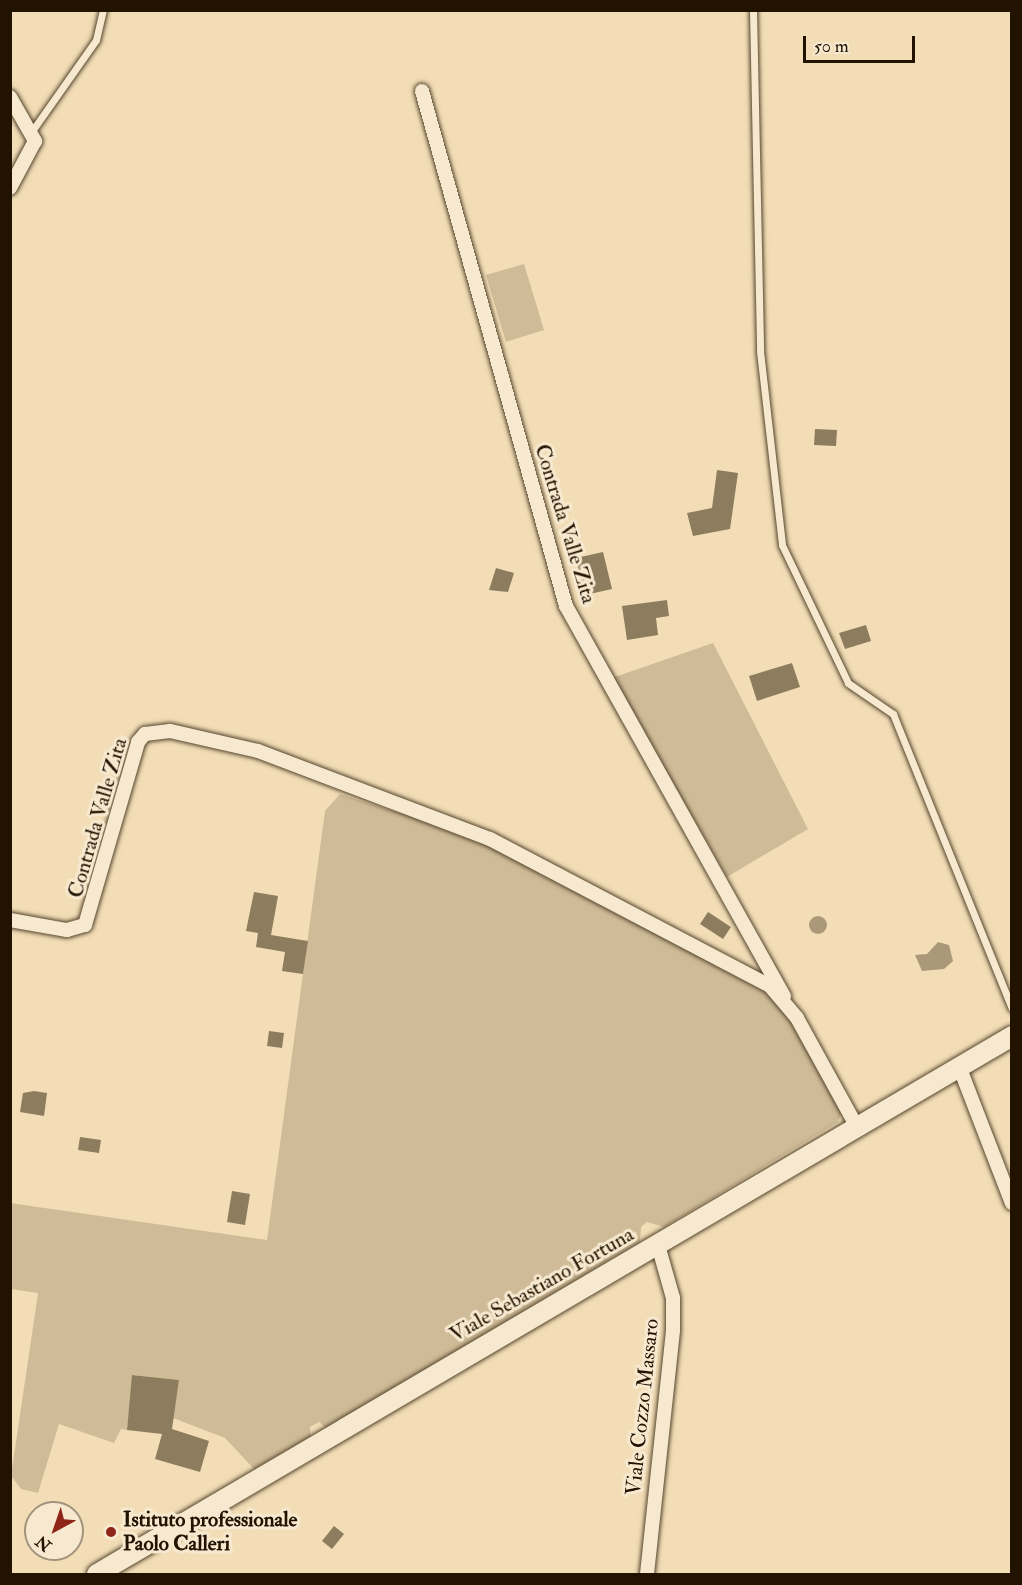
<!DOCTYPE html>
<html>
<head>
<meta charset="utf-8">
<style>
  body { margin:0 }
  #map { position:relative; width:1022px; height:1585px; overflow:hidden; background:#f2ddb6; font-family:"IM FELL Double Pica",serif }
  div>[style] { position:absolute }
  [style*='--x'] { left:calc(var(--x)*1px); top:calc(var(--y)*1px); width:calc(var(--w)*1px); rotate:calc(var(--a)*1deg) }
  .green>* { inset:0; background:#cfbb97 }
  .water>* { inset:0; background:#ab9878 }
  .round { border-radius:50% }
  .building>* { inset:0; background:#8e7c5f }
  .roads { filter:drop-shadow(0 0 2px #56462e) drop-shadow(0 0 2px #56462e) }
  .lane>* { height:7px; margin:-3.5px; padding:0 3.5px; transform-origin:3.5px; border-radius:3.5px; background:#f7e9d0 }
  .street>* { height:14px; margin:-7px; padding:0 7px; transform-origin:7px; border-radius:7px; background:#f7e9d0 }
  .secondary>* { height:20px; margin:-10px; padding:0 10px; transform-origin:10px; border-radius:10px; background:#f7e9d0 }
  .dots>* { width:16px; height:16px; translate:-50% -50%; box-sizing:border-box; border:3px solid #f7e9d0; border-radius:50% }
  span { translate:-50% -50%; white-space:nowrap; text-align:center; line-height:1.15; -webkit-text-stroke:6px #f7e9d0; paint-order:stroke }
  .street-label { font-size:21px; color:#221300 }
  .poi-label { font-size:21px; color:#221300; font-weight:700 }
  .left { translate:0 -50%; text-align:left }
  .frame { position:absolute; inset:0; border:12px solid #221300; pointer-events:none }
  .north { position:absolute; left:24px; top:1501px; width:60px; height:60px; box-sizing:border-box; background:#f7e9d0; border:2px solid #a2937d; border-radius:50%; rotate:220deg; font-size:16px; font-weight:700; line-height:24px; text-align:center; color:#221300 }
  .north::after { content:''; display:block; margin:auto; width:21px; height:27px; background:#8f2418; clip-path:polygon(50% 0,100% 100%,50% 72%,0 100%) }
  .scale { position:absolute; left:803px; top:36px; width:112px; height:27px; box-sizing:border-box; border:3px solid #221300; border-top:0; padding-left:8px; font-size:18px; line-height:21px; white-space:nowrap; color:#221300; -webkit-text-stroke:4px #f7e9d0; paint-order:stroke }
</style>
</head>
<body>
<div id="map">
  <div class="green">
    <i style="clip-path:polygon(524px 264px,544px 330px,506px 342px,486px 275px)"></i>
    <i style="clip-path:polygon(713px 643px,808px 829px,727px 877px,612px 678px)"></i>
    <i style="clip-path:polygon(340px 794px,487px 841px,760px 985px,780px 1001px,831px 1093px,841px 1114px,838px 1122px,664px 1227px,647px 1222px,641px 1227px,640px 1242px,326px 1428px,319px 1422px,310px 1427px,311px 1437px,254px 1469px,225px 1438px,173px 1418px,179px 1380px,133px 1375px,127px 1430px,121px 1429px,114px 1443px,59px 1424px,38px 1493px,21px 1489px,11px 1476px,38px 1293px,11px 1289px,10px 1203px,267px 1240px,325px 811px)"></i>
  </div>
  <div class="water">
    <i class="round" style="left:809px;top:916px;width:18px;height:18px"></i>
    <i style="clip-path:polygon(938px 942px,949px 945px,953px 961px,944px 969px,922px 971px,915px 955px,927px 954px)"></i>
  </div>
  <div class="building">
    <i style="clip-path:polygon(815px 429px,837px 430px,836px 446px,814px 445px)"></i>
    <i style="clip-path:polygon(717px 470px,738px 473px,730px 529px,693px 536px,687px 513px,712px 508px)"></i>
    <i style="clip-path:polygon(603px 552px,612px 589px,585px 595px,576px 558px)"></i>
    <i style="clip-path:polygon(496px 568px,514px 573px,508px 592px,489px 590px)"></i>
    <i style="clip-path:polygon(667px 600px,669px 616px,656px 618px,658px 635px,627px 640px,622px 606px)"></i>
    <i style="clip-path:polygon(866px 625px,871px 641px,845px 649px,839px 633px)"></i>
    <i style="clip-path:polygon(792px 663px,800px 687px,757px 701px,749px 676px)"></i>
    <i style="clip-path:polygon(254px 892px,278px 896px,271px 935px,308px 941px,303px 974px,282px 971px,285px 952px,256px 947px,258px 933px,246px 931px)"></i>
    <i style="clip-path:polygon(708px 912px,731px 927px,723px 939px,700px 924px)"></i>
    <i style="clip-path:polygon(269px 1031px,284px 1033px,282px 1048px,267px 1046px)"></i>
    <i style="clip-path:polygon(34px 1091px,47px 1093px,44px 1116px,20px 1112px,23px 1093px)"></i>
    <i style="clip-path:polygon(80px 1137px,101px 1140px,99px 1153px,78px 1150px)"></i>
    <i style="clip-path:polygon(232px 1191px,250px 1194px,245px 1225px,227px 1222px)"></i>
    <i style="clip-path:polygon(132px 1375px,179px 1380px,172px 1429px,209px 1441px,200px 1472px,155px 1459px,162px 1434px,127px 1430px)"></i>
    <i style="clip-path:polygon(334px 1526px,344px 1534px,332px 1549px,322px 1541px)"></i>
  </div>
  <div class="roads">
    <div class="lane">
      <i style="--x:753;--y:10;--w:341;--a:88.8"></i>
      <i style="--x:760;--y:351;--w:195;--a:83.5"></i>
      <i style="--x:782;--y:545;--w:153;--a:64.4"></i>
      <i style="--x:848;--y:683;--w:55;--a:34.6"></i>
      <i style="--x:893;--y:714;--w:317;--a:68"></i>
      <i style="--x:32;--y:131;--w:111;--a:-54.9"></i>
      <i style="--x:96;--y:40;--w:31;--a:-77"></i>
    </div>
    <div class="street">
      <i style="--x:422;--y:91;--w:535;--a:74.38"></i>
      <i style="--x:566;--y:606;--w:447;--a:60.8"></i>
      <i style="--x:10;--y:97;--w:51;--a:60.4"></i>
      <i style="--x:35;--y:141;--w:53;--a:118"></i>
      <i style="--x:10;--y:920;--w:58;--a:10"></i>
      <i style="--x:67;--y:930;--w:19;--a:-16"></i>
      <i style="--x:85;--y:925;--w:191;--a:-73.8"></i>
      <i style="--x:138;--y:742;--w:11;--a:-49"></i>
      <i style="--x:145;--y:734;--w:25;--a:-7"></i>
      <i style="--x:170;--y:731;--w:90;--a:12.8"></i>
      <i style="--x:258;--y:751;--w:248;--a:20.8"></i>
      <i style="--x:490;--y:839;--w:316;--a:27.7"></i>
      <i style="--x:770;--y:986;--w:42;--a:49.8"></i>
      <i style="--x:797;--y:1018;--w:124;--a:61.2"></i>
      <i style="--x:959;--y:1066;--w:147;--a:68.9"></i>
      <i style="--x:647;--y:1574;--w:246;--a:-83.9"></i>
      <i style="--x:673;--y:1329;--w:31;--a:-90"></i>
      <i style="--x:673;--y:1298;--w:55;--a:-105.8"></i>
    </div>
    <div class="secondary">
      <i style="--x:97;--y:1574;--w:1061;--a:-30.45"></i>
    </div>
  </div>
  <div class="dots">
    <i style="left:111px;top:1532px;background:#8f2418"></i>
  </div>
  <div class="street-label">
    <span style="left:565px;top:524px;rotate:73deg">Contrada Valle Zita</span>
    <span style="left:98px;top:818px;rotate:-74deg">Contrada Valle Zita</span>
    <span style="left:542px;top:1285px;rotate:-30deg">Viale Sebastiano Fortuna</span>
    <span style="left:643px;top:1407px;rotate:-84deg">Viale Cozzo Massaro</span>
  </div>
  <div class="poi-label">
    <span class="left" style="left:123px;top:1532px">Istituto professionale<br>Paolo Calleri</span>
  </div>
  <div class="frame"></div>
  <div class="north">N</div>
  <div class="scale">50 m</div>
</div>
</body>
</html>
